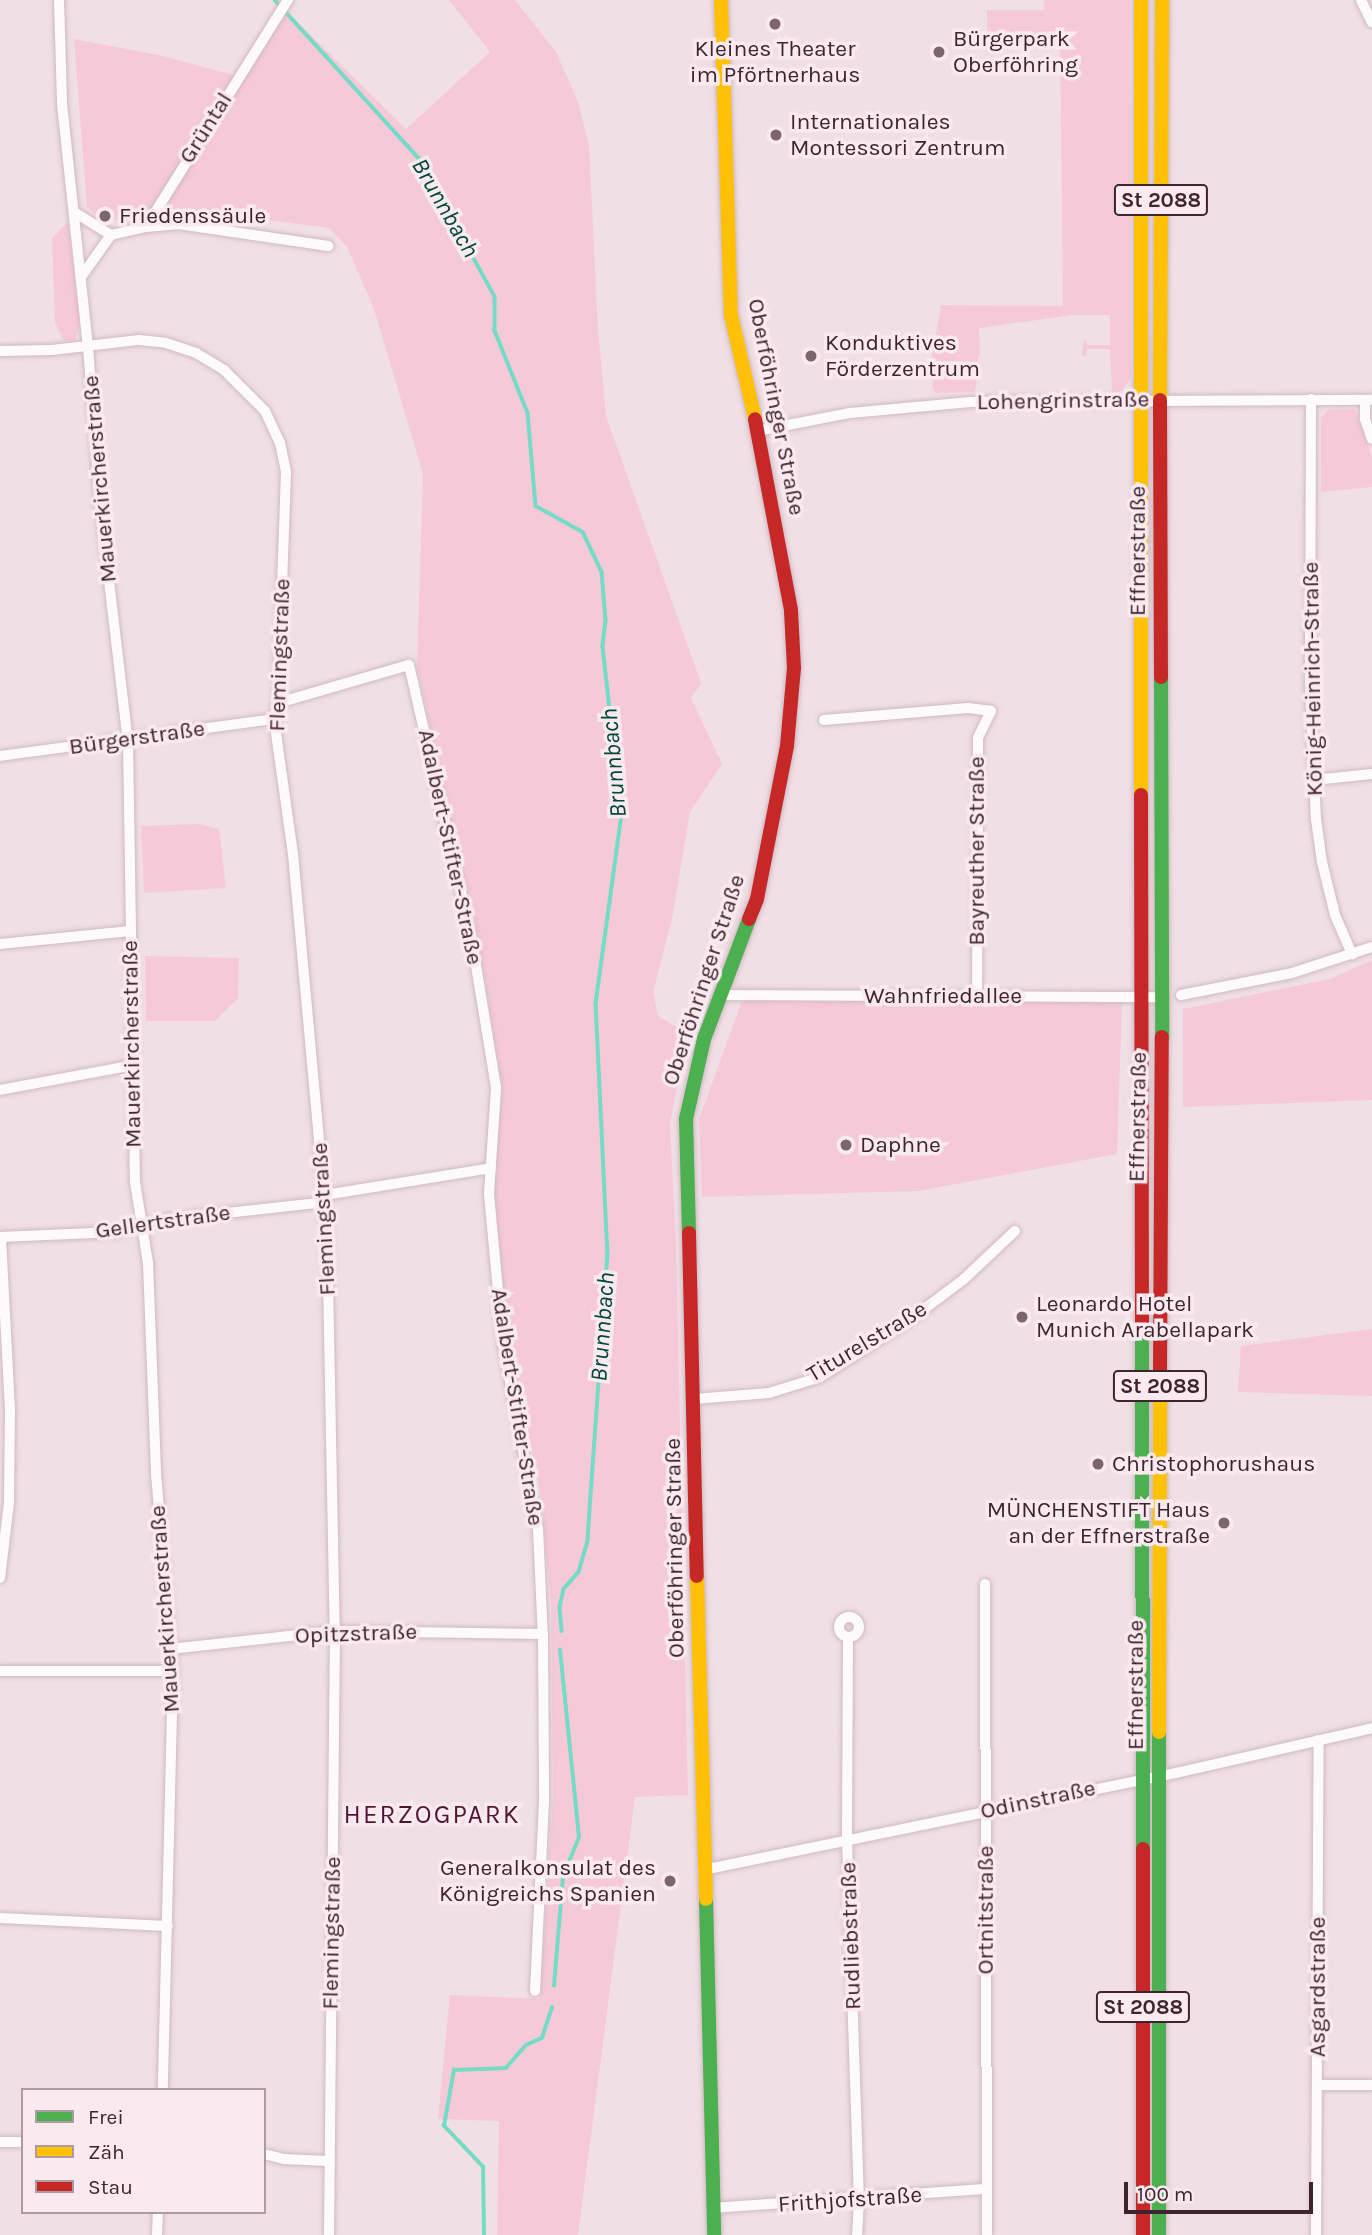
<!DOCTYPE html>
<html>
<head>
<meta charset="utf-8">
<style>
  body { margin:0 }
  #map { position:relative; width:1372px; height:2235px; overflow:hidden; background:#f0dfe5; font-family:Karla,sans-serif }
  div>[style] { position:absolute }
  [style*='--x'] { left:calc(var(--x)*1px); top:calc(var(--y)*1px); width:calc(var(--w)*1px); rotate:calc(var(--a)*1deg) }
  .green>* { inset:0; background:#f6c9d9 }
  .stream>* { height:3.5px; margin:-1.75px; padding:0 1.75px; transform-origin:1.75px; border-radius:1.75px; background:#75dbc6 }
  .roads { filter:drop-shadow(0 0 2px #cfbac2) drop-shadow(0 0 2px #cfbac2) }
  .street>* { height:10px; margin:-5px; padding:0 5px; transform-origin:5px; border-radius:5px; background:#fdfafb }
  .street>.ring { margin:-5px; padding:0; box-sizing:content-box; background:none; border:10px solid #fdfafb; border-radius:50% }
  .fast>* { height:14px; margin:-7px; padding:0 7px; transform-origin:7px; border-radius:7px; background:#4caf50 }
  .slow>* { height:14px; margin:-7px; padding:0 7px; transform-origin:7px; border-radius:7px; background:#ffc107 }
  .jam>* { height:14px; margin:-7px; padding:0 7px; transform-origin:7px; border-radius:7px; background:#c62828 }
  .dots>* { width:19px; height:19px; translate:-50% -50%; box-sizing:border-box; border:4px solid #f9eaef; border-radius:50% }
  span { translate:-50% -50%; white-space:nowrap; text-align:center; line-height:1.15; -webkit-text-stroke:7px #f9eaef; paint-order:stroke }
  .shield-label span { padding:2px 5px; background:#f9eaef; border:2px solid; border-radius:5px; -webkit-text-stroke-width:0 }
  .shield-label { font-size:21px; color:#3f232e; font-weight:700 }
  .poi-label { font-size:23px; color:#3f232e }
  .left { translate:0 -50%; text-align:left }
  .right { translate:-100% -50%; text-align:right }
  .street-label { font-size:23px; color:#3f232e }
  .water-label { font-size:24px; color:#01463a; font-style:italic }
  .quarter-label { font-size:26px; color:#501631; letter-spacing:2px }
  .legend { position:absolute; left:21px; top:2088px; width:245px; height:126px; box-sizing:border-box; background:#f9eaef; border:2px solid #af9aa2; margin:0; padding:9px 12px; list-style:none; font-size:21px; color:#3f232e }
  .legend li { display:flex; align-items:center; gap:14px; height:35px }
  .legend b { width:35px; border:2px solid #af9aa2 }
  .scale { position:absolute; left:1124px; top:2182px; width:189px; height:32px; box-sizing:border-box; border:4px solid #3f232e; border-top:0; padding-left:9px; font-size:21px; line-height:24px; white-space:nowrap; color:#3f232e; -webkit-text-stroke:5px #f9eaef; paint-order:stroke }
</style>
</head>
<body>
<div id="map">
  <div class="green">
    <i style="clip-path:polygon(449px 0,515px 0,556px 52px,578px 102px,589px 146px,598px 329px,606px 416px,701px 683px,691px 698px,722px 764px,690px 812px,672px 919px,653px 992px,658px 1016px,688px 1033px,670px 1123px,676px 1245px,688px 1795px,635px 1797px,578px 2235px,497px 2235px,499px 2121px,438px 2119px,450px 1995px,540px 1999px,553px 1796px,551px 1603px,540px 1489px,509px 1342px,494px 1195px,502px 1087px,483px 966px,417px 666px,423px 474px,374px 309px,347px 247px,329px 228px,253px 218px,251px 228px,174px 217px,103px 221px,87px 207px,74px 39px,163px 56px,244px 78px,286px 11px,406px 129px,490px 52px)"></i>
    <i style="clip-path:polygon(1044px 0,1130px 0,1131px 377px,1123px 390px,1112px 394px,1110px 349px,1087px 349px,1086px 356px,1082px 355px,1084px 339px,1088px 345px,1110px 345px,1110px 315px,1073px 315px,979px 328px,980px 353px,977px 362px,969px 363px,970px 376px,977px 376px,975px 392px,936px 393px,933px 389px,932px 357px,941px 305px,1063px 306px,1060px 33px,987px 33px,987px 10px,1044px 10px)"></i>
    <i style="clip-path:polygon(68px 222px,81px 322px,75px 340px,64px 341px,55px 323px,52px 238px)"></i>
    <i style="clip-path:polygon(1355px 409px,1372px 457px,1372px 487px,1321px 492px,1321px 418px,1328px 410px)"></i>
    <i style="clip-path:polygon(199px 824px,219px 829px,226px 888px,144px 893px,141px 826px)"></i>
    <i style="clip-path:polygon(145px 956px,239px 958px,238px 998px,215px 1021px,146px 1021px)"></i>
    <i style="clip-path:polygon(1372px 960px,1372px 1100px,1183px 1107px,1183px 1009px,1330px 979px)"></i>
    <i style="clip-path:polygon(976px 997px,1122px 1003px,1117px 1154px,918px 1191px,702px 1197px,699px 1119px,743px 998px)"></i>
    <i style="clip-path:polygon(1372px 1329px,1372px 1396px,1238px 1392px,1241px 1346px)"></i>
  </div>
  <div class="stream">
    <i style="--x:275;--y:0;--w:214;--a:47.7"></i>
    <i style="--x:419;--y:158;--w:158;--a:61.3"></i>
    <i style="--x:495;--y:297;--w:34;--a:90"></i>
    <i style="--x:495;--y:331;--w:88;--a:68.1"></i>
    <i style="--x:528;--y:413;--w:93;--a:85.1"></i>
    <i style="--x:536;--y:506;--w:54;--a:29"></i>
    <i style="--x:583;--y:532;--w:44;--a:64.6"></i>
    <i style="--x:602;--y:572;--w:49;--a:85.3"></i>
    <i style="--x:606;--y:621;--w:26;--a:97"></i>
    <i style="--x:603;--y:647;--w:81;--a:83.6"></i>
    <i style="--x:612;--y:727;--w:16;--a:105"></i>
    <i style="--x:608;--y:742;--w:67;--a:77"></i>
    <i style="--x:623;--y:807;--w:198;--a:97.8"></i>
    <i style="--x:596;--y:1003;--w:250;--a:87.3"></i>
    <i style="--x:608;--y:1253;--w:289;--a:94"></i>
    <i style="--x:588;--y:1541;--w:32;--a:106"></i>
    <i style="--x:579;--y:1572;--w:23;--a:131"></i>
    <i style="--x:564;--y:1589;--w:19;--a:102"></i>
    <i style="--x:560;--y:1608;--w:23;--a:85"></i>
    <i style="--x:554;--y:1986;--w:109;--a:-85.3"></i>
    <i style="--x:563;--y:1877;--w:43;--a:-68.2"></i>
    <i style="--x:579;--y:1837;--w:188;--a:-95.8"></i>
    <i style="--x:484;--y:2235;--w:68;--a:-90.8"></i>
    <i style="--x:483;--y:2167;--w:57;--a:-133.6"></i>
    <i style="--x:444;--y:2126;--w:57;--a:-79.9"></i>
    <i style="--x:454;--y:2070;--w:52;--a:-2.2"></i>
    <i style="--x:506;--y:2068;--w:30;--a:-49"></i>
    <i style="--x:526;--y:2045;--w:17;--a:-24"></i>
    <i style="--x:542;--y:2038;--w:32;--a:-72"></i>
  </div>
  <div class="roads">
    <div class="street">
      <i style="--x:59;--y:0;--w:104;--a:88.3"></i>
      <i style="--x:62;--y:104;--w:244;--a:83.9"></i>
      <i style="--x:88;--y:347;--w:157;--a:85.6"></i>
      <i style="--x:100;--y:504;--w:239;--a:83.3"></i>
      <i style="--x:128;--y:741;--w:441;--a:89.1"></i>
      <i style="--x:135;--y:1182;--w:82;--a:80.9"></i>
      <i style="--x:148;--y:1263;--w:211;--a:87.8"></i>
      <i style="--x:156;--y:1474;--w:198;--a:85.1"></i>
      <i style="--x:173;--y:1671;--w:419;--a:91.4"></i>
      <i style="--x:1361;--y:0;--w:25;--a:64"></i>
      <i style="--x:74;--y:212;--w:44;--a:31.9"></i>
      <i style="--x:146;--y:227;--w:268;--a:-58"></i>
      <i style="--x:81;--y:277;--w:52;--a:-54.5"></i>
      <i style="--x:111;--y:235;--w:36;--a:-13"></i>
      <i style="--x:146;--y:227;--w:32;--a:-5"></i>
      <i style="--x:178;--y:224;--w:152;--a:8.3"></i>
      <i style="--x:0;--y:351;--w:52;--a:-1.1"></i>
      <i style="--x:52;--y:350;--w:88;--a:-6.6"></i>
      <i style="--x:139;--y:340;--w:27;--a:6"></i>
      <i style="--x:166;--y:343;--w:32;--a:18"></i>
      <i style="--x:196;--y:353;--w:33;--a:31"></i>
      <i style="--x:224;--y:370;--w:58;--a:45"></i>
      <i style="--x:265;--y:411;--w:35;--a:65"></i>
      <i style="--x:280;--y:443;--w:30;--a:78"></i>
      <i style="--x:286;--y:472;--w:231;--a:92"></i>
      <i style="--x:278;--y:703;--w:16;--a:104"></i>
      <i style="--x:274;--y:719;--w:136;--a:82"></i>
      <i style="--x:293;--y:854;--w:376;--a:84.8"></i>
      <i style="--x:327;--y:1228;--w:403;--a:88.9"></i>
      <i style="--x:335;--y:1631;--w:604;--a:90.57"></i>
      <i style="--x:1311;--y:399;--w:285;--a:90.2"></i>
      <i style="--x:1310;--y:684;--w:135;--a:87.5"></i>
      <i style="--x:1316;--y:819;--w:43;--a:82.1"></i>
      <i style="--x:1322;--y:862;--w:55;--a:76.2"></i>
      <i style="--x:1335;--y:915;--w:43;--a:66.4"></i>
      <i style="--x:1365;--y:401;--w:18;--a:90"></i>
      <i style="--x:1365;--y:419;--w:21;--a:71"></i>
      <i style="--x:757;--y:431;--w:95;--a:-11"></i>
      <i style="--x:850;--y:413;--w:121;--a:-5.2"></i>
      <i style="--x:970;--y:402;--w:402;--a:-0.3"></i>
      <i style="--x:278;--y:703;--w:136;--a:-16.2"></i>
      <i style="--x:409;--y:665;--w:277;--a:77.1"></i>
      <i style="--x:471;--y:935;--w:155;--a:80.7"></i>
      <i style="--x:496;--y:1088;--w:106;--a:93.8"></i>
      <i style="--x:489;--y:1194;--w:151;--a:84.7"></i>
      <i style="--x:503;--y:1344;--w:188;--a:79.3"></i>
      <i style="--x:538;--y:1529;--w:109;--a:87.4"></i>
      <i style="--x:543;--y:1638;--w:163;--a:89.6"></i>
      <i style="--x:544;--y:1801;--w:190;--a:92.7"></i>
      <i style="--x:824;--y:720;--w:144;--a:-4.8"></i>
      <i style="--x:968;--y:708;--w:23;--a:7"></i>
      <i style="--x:991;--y:711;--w:30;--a:116"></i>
      <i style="--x:978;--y:738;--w:256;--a:90.2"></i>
      <i style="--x:0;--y:756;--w:276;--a:-7.7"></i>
      <i style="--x:1314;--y:780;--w:58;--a:-5.9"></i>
      <i style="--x:0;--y:944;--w:131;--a:-5.7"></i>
      <i style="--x:723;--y:995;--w:440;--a:0.3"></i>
      <i style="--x:1181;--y:995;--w:113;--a:-11.2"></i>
      <i style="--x:1292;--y:973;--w:84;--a:-18"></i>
      <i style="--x:0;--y:1090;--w:136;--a:-10.6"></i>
      <i style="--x:325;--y:1195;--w:168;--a:-9.2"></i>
      <i style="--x:0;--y:1237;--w:116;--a:-2.5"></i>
      <i style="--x:116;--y:1232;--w:49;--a:-14.3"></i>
      <i style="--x:163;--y:1220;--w:163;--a:-6.3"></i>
      <i style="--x:694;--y:1399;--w:75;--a:-4.6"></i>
      <i style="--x:769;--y:1393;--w:53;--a:-17.4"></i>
      <i style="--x:820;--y:1377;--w:103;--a:-32.3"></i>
      <i style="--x:907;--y:1322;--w:71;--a:-37"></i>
      <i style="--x:964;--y:1279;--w:70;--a:-43.3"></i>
      <i style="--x:0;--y:1578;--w:77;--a:-83.2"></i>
      <i style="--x:9;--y:1502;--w:92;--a:-89.4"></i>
      <i style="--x:10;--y:1410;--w:173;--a:-93"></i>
      <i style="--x:985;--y:1584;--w:651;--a:89.82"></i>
      <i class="ring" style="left:839px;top:1617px;width:10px;height:10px"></i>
      <i style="--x:848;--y:1637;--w:202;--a:90.3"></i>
      <i style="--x:847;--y:1839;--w:360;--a:88.1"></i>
      <i style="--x:859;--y:2199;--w:36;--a:93"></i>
      <i style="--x:170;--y:1649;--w:166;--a:-6.2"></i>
      <i style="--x:335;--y:1631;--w:208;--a:0.8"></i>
      <i style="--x:0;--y:1671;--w:173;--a:0"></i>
      <i style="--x:703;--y:1870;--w:483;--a:-11.6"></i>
      <i style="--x:1176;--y:1773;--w:201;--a:-12.9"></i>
      <i style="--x:0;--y:1918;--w:168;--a:2.7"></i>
      <i style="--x:1318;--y:2085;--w:54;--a:0"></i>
      <i style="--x:0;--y:2142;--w:23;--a:0"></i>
      <i style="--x:264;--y:2154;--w:21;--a:14"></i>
      <i style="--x:284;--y:2159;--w:43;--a:2.7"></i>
      <i style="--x:713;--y:2208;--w:274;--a:-4"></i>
      <i style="--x:157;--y:2235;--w:23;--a:-88"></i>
      <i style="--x:1316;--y:2235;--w:495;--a:-89.7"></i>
    </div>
    <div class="fast">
      <i style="--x:1161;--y:677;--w:360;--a:89.8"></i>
      <i style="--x:689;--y:1233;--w:114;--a:-91.5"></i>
      <i style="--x:686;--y:1119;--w:82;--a:-77.3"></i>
      <i style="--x:704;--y:1039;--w:128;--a:-69.4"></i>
      <i style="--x:1142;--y:1332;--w:517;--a:89.89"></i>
      <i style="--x:706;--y:1899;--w:336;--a:88.6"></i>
      <i style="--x:1159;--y:2235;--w:503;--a:-90"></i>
    </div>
    <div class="slow">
      <i style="--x:721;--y:0;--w:315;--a:88.2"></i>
      <i style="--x:731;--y:315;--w:107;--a:77"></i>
      <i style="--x:1141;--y:0;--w:401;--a:90"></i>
      <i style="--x:1160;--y:400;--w:400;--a:-89.7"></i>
      <i style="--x:1141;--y:401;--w:394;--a:90"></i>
      <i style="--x:697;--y:1576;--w:323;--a:88.4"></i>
      <i style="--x:1159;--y:1732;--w:358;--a:-89.8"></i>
    </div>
    <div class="jam">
      <i style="--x:1160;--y:400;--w:277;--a:89.8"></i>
      <i style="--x:1141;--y:795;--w:537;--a:89.89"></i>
      <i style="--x:749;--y:919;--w:22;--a:-68"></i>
      <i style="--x:757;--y:899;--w:156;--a:-78.9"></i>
      <i style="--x:787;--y:746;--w:78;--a:-84.9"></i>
      <i style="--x:794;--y:668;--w:58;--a:-93"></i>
      <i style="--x:791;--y:610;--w:194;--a:-100.7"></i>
      <i style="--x:689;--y:1233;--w:343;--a:88.7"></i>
      <i style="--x:1160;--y:1374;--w:337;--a:-89.7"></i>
      <i style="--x:1143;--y:1849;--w:386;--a:90"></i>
    </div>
  </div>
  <div class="dots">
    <i style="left:775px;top:24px;background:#7d656e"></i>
    <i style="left:939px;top:52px;background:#7d656e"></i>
    <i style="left:776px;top:135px;background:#7d656e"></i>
    <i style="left:105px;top:216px;background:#7d656e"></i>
    <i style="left:811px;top:356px;background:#7d656e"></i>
    <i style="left:846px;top:1145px;background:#7d656e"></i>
    <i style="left:1022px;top:1317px;background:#7d656e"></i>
    <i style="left:1098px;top:1464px;background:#7d656e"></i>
    <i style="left:1224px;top:1523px;background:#7d656e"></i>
    <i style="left:670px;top:1881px;background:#7d656e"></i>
  </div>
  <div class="shield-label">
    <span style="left:1161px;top:200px">St 2088</span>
    <span style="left:1160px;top:1386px">St 2088</span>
    <span style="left:1143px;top:2007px">St 2088</span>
  </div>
  <div class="poi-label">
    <span class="left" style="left:953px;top:52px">Bürgerpark<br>Oberföhring</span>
    <span style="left:775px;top:62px">Kleines Theater<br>im Pförtnerhaus</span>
    <span class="left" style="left:790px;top:135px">Internationales<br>Montessori Zentrum</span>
    <span class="left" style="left:119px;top:216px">Friedenssäule</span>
    <span class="left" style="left:825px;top:356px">Konduktives<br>Förderzentrum</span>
    <span class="left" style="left:860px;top:1145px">Daphne</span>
    <span class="left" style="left:1036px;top:1317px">Leonardo Hotel<br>Munich Arabellapark</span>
    <span class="left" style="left:1112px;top:1464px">Christophorushaus</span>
    <span class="right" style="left:1210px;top:1523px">MÜNCHENSTIFT Haus<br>an der Effnerstraße</span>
    <span class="right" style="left:656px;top:1881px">Generalkonsulat des<br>Königreichs Spanien</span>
  </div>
  <div class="street-label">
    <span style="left:206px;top:128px;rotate:-58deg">Grüntal</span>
    <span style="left:1063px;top:401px;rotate:-1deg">Lohengrinstraße</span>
    <span style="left:776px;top:407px;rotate:79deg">Oberföhringer Straße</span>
    <span style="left:100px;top:479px;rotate:-95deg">Mauerkircherstraße</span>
    <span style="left:1138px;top:551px;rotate:-90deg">Effnerstraße</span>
    <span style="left:280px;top:655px;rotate:-88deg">Flemingstraße</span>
    <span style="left:1313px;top:679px;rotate:-91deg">König-Heinrich-Straße</span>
    <span style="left:137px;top:738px;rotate:-8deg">Bürgerstraße</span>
    <span style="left:450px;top:847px;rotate:78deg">Adalbert-Stifter-Straße</span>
    <span style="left:977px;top:851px;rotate:-90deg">Bayreuther Straße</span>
    <span style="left:704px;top:980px;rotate:-72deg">Oberföhringer Straße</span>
    <span style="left:943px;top:996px">Wahnfriedallee</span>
    <span style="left:132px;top:1044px;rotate:-91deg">Mauerkircherstraße</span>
    <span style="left:1138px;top:1117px;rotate:-89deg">Effnerstraße</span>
    <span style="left:324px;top:1219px;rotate:-93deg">Flemingstraße</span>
    <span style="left:163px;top:1222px;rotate:-8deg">Gellertstraße</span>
    <span style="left:867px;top:1342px;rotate:-31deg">Titurelstraße</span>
    <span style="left:517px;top:1407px;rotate:81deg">Adalbert-Stifter-Straße</span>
    <span style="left:675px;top:1548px;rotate:-91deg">Oberföhringer Straße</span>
    <span style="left:165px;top:1609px;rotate:-94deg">Mauerkircherstraße</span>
    <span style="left:356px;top:1634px;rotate:-2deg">Opitzstraße</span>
    <span style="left:1136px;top:1685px;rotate:-90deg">Effnerstraße</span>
    <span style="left:1038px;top:1800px;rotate:-12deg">Odinstraße</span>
    <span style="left:986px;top:1910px;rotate:-90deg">Ortnitstraße</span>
    <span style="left:332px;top:1933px;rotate:-89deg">Flemingstraße</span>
    <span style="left:851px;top:1936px;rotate:-92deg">Rudliebstraße</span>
    <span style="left:1318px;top:1987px;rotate:-90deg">Asgardstraße</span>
    <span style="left:850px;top:2200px;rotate:-4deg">Frithjofstraße</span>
  </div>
  <div class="water-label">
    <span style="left:445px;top:208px;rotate:60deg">Brunnbach</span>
    <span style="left:614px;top:763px;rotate:-95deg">Brunnbach</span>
    <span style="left:603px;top:1327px;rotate:-86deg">Brunnbach</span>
  </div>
  <div class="quarter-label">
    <span style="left:432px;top:1815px">HERZOGPARK</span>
  </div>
  <ul class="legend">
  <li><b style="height:9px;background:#4caf50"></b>Frei</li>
  <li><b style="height:9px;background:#ffc107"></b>Zäh</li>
  <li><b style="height:9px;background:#c62828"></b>Stau</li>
  </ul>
  <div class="scale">100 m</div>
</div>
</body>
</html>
